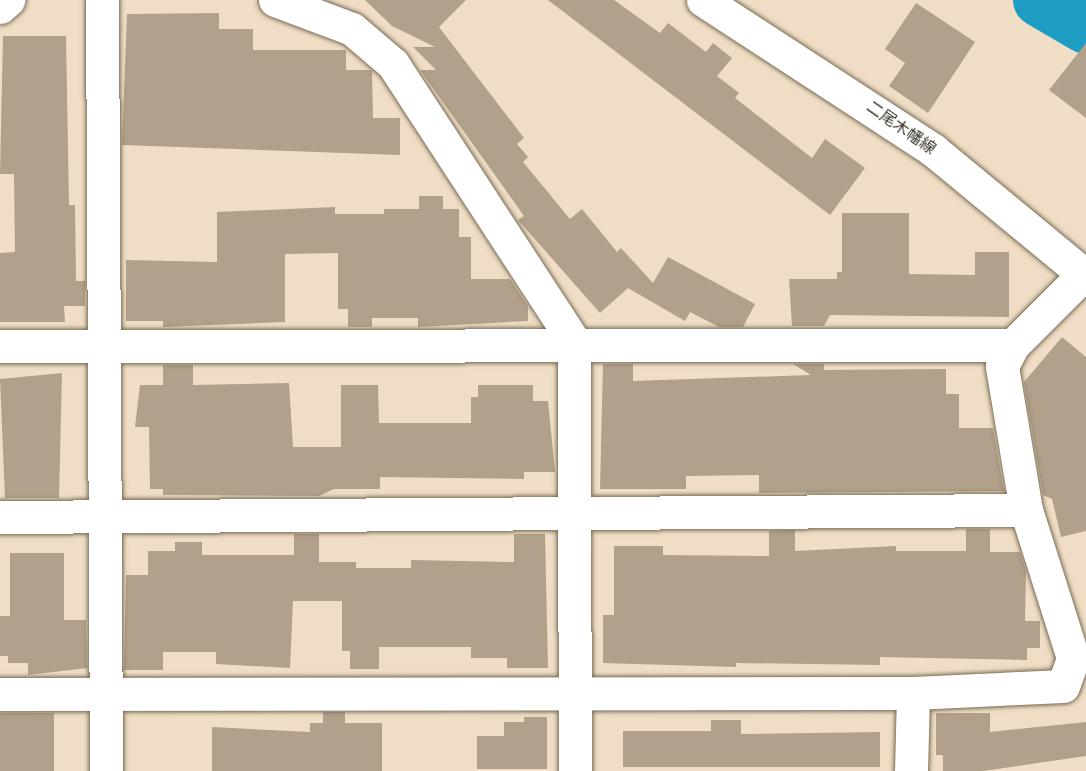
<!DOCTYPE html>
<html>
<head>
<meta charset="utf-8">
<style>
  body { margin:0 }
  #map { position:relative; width:1086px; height:771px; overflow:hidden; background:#efdec5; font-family:"Work Sans","Noto Sans JP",sans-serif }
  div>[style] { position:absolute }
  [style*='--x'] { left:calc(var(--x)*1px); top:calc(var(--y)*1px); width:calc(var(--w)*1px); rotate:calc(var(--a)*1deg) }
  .river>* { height:54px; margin:-27px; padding:0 27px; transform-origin:27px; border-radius:27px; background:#1d9dc3 }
  .building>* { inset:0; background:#b1a18a }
  .roads { filter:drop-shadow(0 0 2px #796a54) drop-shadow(0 0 2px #796a54) }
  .street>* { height:33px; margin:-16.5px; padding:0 16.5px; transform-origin:16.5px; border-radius:16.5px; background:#fff }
  .secondary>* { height:33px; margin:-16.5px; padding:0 16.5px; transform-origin:16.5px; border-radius:16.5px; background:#fff }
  span { translate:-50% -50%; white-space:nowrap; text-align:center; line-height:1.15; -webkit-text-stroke:5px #fff; paint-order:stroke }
  .street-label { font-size:16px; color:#3b342b }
</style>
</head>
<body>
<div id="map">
  <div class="river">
    <i style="--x:1040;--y:0;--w:53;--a:30.4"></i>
  </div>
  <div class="building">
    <i style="clip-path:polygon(365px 0,466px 0,439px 27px,524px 138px,517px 144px,528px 157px,523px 162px,570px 219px,582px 209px,617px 252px,621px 248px,653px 283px,668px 257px,755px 304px,743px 327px,719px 327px,690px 312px,685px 321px,628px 288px,600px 313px,518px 220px,524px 216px,420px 70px,436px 70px,413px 47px,435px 47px,392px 26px)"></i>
    <i style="clip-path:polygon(548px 0,614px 0,660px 33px,668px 23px,706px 52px,713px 43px,732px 58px,717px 76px,739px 93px,735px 98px,812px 158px,825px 139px,865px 168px,830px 215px)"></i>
    <i style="clip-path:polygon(916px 3px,975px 42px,928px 113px,889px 86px,905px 63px,885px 49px)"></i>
    <i style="clip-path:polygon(219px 13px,219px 29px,253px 29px,253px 50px,346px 50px,346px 70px,372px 70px,373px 118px,400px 118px,400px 155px,122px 145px,127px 14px)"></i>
    <i style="clip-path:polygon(3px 36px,66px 36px,69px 205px,75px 205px,76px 281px,85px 281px,85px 306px,64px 306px,65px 322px,0 322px,0 253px,15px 252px,14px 174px,0 174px)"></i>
    <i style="clip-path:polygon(1086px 43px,1086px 118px,1049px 90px)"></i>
    <i style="clip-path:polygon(419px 196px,443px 196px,443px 209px,459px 209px,459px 237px,471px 237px,471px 279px,510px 279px,528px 306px,528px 321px,418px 327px,418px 318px,372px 318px,372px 327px,348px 327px,348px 309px,338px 309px,338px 253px,285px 254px,285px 322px,163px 327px,163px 321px,126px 321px,126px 260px,217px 262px,217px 212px,335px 207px,335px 214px,384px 214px,384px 209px,419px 209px)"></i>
    <i style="clip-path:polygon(842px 213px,909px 213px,909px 274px,975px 275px,975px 252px,1009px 252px,1009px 317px,830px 315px,824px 326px,792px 326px,789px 279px,837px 279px,837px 272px,842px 272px)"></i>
    <i style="clip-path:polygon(1062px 337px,1086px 357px,1086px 531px,1061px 537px,1052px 499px,1043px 495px,1024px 382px)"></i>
    <i style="clip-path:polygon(603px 364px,633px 364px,633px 381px,811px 375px,793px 364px,824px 364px,824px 370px,946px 369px,946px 394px,959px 394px,959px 428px,993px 428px,1004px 491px,759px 493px,759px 475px,686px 476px,686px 489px,600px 489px)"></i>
    <i style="clip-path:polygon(163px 365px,193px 365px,193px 385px,289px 383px,293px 447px,341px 447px,341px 385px,378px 385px,379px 423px,471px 423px,471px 397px,478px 397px,478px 385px,533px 385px,533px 401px,548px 401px,555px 472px,524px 472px,524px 479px,380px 477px,380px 489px,334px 489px,319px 496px,163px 495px,163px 489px,150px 489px,149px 427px,135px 427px,140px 385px,163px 385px)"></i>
    <i style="clip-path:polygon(62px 373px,59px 498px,5px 498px,0 379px)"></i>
    <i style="clip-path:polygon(966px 529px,990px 529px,990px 552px,1020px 552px,1026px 571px,1025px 621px,1040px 621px,1040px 648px,1027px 648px,1027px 660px,880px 657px,880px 665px,736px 663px,736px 667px,603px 663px,603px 615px,614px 615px,614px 546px,663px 546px,663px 555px,769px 556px,769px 531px,795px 530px,795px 551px,896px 546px,896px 551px,966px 551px)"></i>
    <i style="clip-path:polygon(294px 534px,319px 534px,319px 562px,356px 562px,356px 568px,411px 568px,411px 560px,514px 562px,514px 534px,545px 534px,548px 668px,507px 668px,507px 658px,471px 658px,471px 647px,379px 647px,379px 669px,350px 669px,350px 651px,342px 651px,342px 601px,293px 601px,290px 668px,216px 664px,216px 652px,163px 652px,163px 670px,124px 670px,126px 575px,148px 575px,148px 551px,175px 551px,175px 542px,202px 542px,202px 555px,294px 555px)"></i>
    <i style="clip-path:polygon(10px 553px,64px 553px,64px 620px,86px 620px,87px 668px,28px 675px,28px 663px,8px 663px,8px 656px,0 656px,0 616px,10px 616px)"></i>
    <i style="clip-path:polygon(323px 712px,345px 712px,345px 723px,382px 723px,382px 771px,212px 771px,212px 727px,310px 732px,310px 723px,323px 723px)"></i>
    <i style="clip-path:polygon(0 713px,54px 713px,54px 771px,0 771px)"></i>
    <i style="clip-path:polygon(936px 713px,990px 713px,990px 732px,1086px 722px,1086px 756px,983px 771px,943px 771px,943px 755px,936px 755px)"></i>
    <i style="clip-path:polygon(524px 717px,547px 717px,547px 769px,477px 769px,477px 736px,504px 736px,504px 722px,524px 722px)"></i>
    <i style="clip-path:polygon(711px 720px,741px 720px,741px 734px,880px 732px,880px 767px,623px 767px,623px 731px,711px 731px)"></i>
  </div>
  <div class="roads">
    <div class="street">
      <i style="--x:102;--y:0;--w:771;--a:89.7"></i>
      <i style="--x:275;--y:0;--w:82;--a:20.6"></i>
      <i style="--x:352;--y:29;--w:54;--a:40.5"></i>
      <i style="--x:393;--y:64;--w:332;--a:56.9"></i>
      <i style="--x:574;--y:342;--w:429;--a:89.9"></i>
      <i style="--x:0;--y:7;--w:11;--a:-41"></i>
      <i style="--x:0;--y:346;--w:1013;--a:-0.06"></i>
      <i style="--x:0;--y:517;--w:1026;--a:-0.39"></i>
      <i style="--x:0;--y:694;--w:913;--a:-0.06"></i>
      <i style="--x:913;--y:693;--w:150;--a:-2.7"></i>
      <i style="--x:1063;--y:686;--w:30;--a:-70"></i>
      <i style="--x:1073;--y:658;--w:155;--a:-107.6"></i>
      <i style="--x:1026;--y:510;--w:146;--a:-99.5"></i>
      <i style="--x:1002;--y:366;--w:24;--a:-62"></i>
      <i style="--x:1013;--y:345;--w:100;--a:-45"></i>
      <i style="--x:911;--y:771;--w:78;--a:-88.5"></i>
    </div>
    <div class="secondary">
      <i style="--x:703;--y:0;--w:275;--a:33.1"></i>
      <i style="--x:933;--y:150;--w:198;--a:39.5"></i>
    </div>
  </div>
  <div class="street-label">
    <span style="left:901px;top:128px;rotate:35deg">二尾木幡線</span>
  </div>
</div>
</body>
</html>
